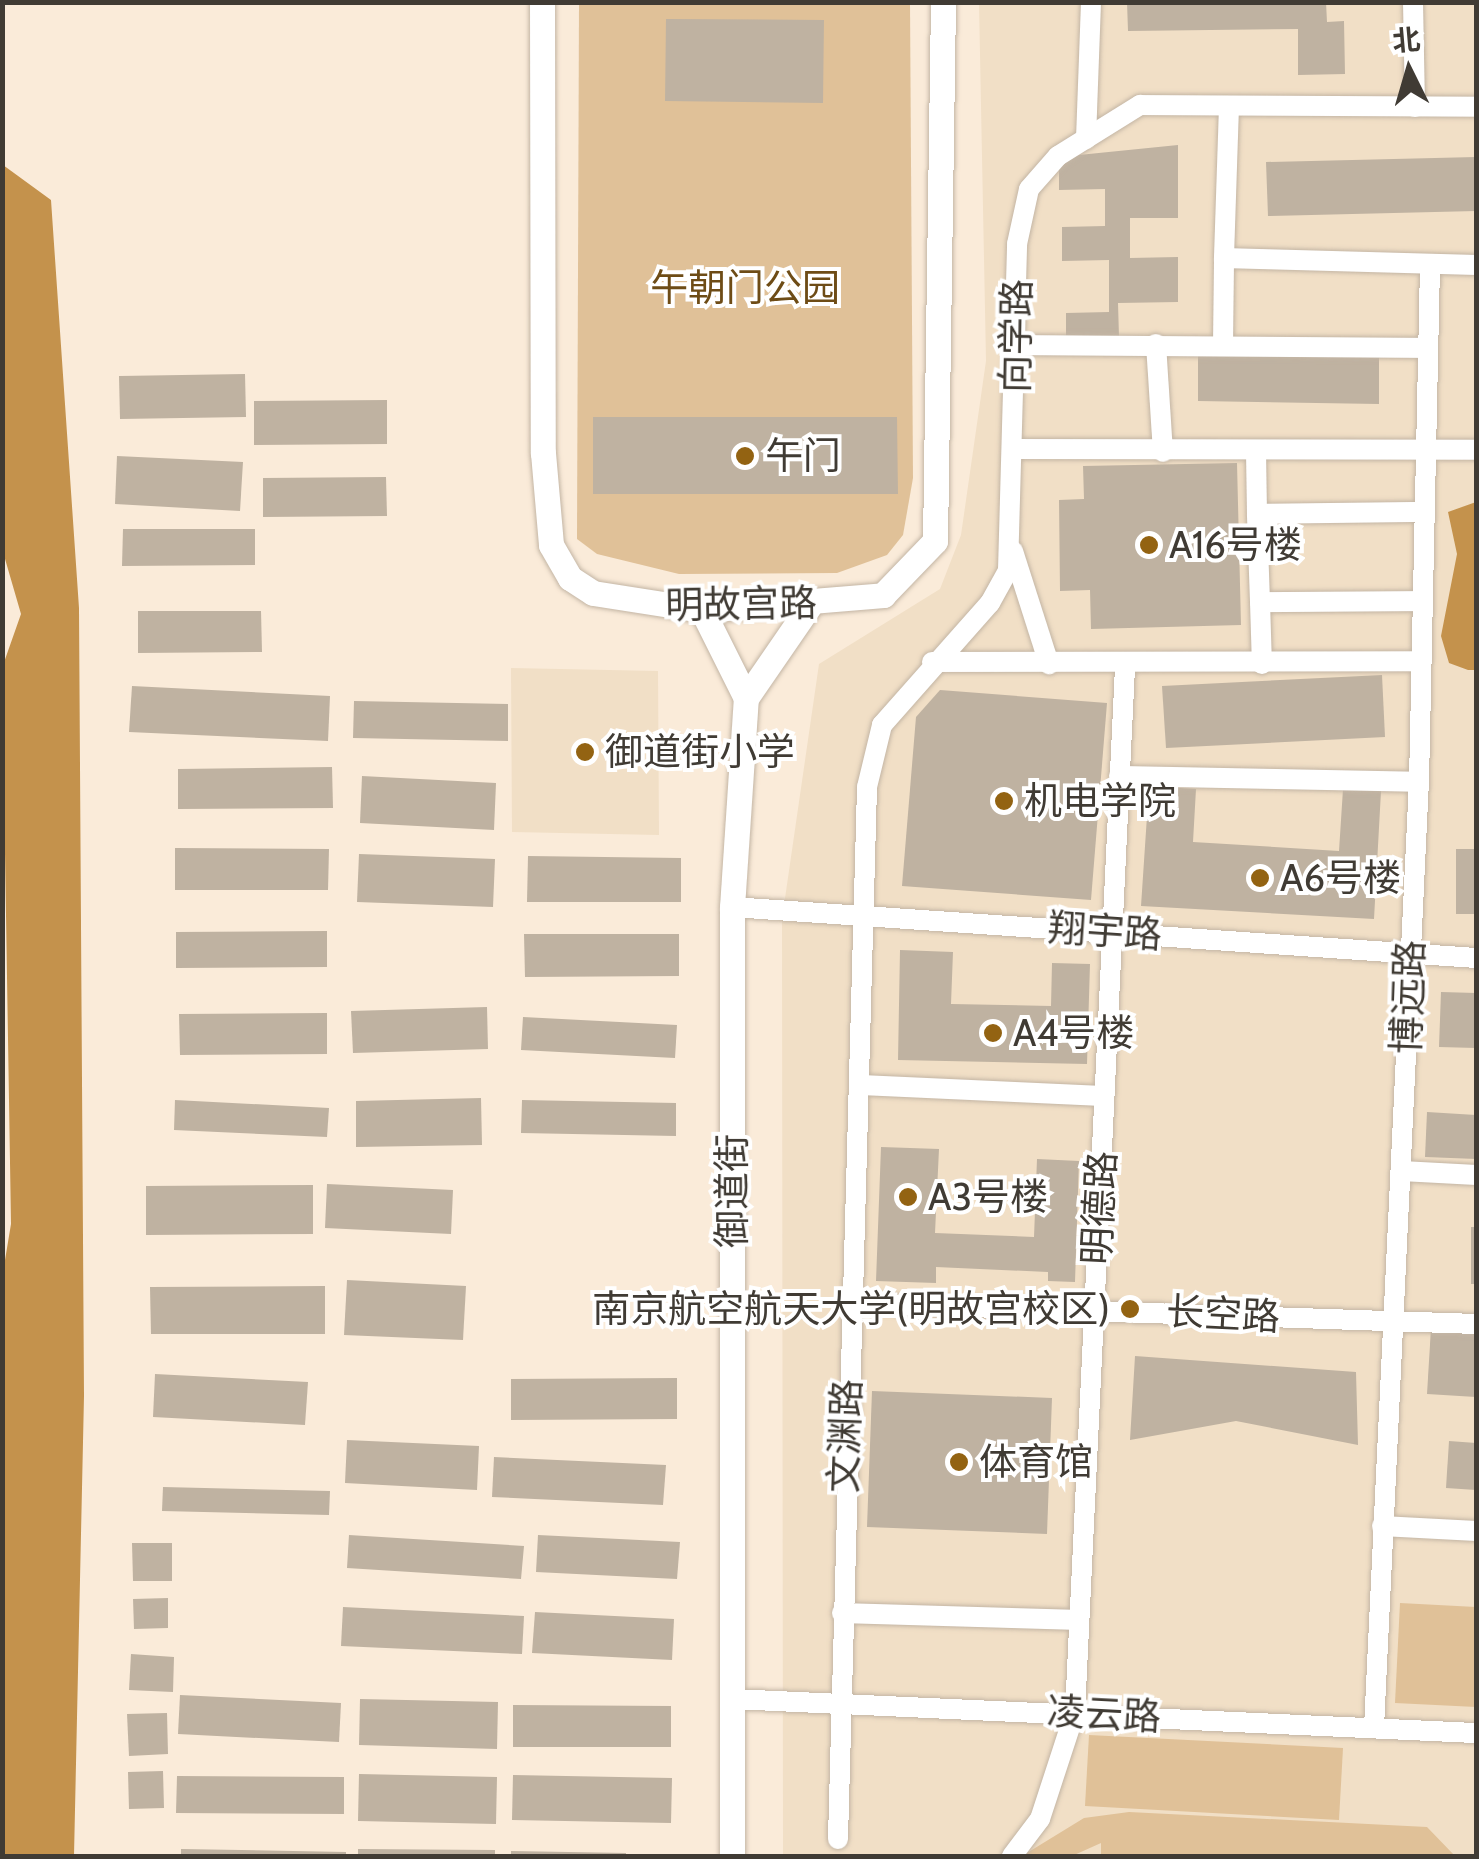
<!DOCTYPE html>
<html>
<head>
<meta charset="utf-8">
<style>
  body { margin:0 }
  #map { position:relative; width:1479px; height:1859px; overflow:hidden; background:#faebd9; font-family:Cabin,"Noto Sans SC",sans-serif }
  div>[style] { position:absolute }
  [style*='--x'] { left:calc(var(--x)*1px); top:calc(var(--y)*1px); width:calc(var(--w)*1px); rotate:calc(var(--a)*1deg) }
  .built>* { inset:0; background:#f1dfc6 }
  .green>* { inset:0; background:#e0c198 }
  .water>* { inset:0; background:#c4924c }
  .building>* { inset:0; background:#bfb2a1 }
  .roads { filter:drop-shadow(0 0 2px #c3b5a4) drop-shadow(0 0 2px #c3b5a4) }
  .minor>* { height:20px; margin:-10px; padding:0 10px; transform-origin:10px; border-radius:10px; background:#fff }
  .major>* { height:25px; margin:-12.5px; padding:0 12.5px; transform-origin:12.5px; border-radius:12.5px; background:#fff }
  .dots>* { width:28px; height:28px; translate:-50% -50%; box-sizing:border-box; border:5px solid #fff; border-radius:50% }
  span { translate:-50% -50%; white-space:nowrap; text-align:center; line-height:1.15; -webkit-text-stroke:8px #fff; paint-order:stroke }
  .park-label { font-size:38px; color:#6e4c16 }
  .street-label { font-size:38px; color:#403b34 }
  .poi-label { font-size:38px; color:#403b34 }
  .left { translate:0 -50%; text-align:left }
  .right { translate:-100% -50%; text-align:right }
  .frame { position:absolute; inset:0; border:5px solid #403b34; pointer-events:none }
  .north { position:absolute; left:1359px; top:20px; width:100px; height:100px; -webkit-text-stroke:8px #fff; paint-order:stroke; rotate:355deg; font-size:28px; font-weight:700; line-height:40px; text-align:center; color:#403b34 }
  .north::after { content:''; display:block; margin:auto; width:35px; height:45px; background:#403b34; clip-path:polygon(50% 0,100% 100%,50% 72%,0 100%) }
</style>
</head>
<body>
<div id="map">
  <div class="built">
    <i style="clip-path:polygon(979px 3px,1476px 3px,1476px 1856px,783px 1856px,782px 919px,819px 664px,940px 589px,961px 535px,986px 361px)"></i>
    <i style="clip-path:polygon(511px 668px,658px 671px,659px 835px,512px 832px)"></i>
  </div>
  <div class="green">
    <i style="clip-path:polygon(579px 3px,910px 3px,913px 478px,903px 535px,887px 555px,837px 573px,679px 574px,597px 554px,577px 539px)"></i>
    <i style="clip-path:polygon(1400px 1603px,1476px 1607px,1476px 1707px,1395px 1703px)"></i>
    <i style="clip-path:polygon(1089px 1735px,1343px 1748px,1339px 1820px,1085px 1806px)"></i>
    <i style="clip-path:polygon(1129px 1812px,1427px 1827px,1455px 1856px,1101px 1856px,1101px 1843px,1072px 1856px,1022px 1856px,1084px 1818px)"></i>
  </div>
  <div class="water">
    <i style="clip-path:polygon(3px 165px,51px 200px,79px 608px,84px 1396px,74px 1856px,2px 1856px,2px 1278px,11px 1224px,2px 668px,21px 614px,3px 552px)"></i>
    <i style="clip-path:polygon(1476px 502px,1476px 670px,1468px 670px,1449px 663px,1441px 636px,1457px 554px,1448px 512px)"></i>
  </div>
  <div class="building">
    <i style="clip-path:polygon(1127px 2px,1326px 2px,1327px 22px,1344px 21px,1345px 74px,1298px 75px,1298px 29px,1128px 31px)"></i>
    <i style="clip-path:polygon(666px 19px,824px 20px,823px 103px,665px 101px)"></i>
    <i style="clip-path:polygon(1178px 145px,1178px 218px,1130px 218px,1130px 258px,1178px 257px,1178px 302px,1118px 303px,1119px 337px,1066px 338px,1066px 313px,1109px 312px,1109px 260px,1062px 261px,1062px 227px,1105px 226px,1105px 189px,1059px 190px,1059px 157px)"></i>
    <i style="clip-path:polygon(1476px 157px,1476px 211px,1268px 216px,1266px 162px)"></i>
    <i style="clip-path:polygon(1198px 352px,1379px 355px,1379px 404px,1198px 401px)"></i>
    <i style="clip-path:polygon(245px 374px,246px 417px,120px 419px,119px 376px)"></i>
    <i style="clip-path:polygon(387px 400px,387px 444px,254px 445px,254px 401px)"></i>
    <i style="clip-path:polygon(593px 417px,897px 417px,898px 494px,593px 494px)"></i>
    <i style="clip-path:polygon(117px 456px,243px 462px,240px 511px,115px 504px)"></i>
    <i style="clip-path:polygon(1237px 463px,1241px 625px,1091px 629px,1090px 590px,1060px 591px,1059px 500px,1084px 499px,1083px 466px)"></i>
    <i style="clip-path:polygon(386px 477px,387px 516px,263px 517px,263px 478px)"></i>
    <i style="clip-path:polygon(123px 529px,255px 529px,255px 565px,122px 566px)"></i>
    <i style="clip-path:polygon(138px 611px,261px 611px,262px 652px,138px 653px)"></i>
    <i style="clip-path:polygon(1382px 675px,1385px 737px,1166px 748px,1162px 686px)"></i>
    <i style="clip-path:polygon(132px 686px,330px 696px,328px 741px,129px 732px)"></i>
    <i style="clip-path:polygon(940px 690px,1107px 703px,1091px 900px,902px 886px,916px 717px)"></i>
    <i style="clip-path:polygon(354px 701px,508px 704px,508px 741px,353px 738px)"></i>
    <i style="clip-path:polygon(332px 767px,333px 808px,178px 809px,178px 769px)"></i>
    <i style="clip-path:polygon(362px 776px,496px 783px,494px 830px,360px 823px)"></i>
    <i style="clip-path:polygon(1149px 786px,1196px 789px,1193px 842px,1339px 851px,1343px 789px,1381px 791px,1374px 919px,1141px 906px)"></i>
    <i style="clip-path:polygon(175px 848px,329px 849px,328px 890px,175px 890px)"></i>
    <i style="clip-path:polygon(1456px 849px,1476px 849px,1476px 914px,1456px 914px)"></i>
    <i style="clip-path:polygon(359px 854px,495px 859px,493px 907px,357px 902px)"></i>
    <i style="clip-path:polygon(528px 856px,681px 858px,681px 902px,527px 902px)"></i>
    <i style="clip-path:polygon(327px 931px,327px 967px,176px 968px,176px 932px)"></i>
    <i style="clip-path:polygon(524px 934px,679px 934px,679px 976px,525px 977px)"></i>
    <i style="clip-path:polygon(900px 950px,953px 952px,951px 1004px,1051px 1006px,1052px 963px,1090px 964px,1087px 1064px,898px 1060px)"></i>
    <i style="clip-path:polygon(1441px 992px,1476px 993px,1476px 1048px,1439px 1047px)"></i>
    <i style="clip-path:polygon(487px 1007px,488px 1049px,353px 1053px,351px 1011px)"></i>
    <i style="clip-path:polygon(327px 1013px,327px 1054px,180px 1055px,179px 1014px)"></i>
    <i style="clip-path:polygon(523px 1017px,677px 1025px,675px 1058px,521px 1050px)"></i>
    <i style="clip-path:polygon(481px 1098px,482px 1145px,356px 1147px,356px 1101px)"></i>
    <i style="clip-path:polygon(175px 1100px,329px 1108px,327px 1137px,174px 1130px)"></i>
    <i style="clip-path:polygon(522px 1100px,676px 1103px,676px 1136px,521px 1133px)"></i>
    <i style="clip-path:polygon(1427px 1112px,1476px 1115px,1476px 1159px,1425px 1157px)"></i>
    <i style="clip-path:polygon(881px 1147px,939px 1149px,935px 1233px,1034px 1237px,1037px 1159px,1079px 1161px,1075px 1282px,1048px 1281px,1048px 1272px,936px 1267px,936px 1283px,876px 1281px)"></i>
    <i style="clip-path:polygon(327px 1184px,453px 1190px,451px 1234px,325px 1228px)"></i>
    <i style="clip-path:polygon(313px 1185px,313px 1234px,146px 1235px,146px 1186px)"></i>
    <i style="clip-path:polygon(1471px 1227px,1476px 1227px,1476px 1284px,1471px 1284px)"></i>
    <i style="clip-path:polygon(347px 1280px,466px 1286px,463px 1340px,344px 1335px)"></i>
    <i style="clip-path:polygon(325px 1286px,325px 1334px,151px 1334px,150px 1287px)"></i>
    <i style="clip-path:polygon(1431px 1328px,1476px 1331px,1476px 1397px,1427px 1394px)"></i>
    <i style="clip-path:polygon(1135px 1356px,1356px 1372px,1358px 1445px,1236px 1421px,1130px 1440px)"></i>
    <i style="clip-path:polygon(155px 1374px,308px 1382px,305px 1425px,153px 1417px)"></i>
    <i style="clip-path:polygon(677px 1378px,677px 1419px,511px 1420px,511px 1379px)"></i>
    <i style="clip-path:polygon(872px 1391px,1052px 1398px,1047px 1534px,867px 1527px)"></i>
    <i style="clip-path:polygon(347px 1440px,479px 1446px,477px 1490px,345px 1483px)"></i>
    <i style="clip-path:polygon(1449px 1441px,1476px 1443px,1476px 1490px,1446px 1488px)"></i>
    <i style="clip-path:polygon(494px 1457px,666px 1465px,663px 1505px,492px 1497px)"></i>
    <i style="clip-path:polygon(163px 1487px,330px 1491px,329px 1515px,162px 1511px)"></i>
    <i style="clip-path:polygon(349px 1535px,524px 1546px,521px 1579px,347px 1568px)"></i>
    <i style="clip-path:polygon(538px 1535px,680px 1542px,677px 1579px,536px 1572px)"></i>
    <i style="clip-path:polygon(132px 1543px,172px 1543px,172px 1581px,133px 1581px)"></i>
    <i style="clip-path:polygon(168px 1598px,168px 1628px,134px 1629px,133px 1599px)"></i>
    <i style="clip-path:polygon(343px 1607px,524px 1616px,522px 1654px,341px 1646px)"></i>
    <i style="clip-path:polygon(535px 1612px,674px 1619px,672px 1660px,532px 1653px)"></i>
    <i style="clip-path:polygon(131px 1654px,174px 1657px,173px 1692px,129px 1690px)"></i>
    <i style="clip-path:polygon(180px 1695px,341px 1703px,339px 1742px,178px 1734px)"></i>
    <i style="clip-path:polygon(360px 1699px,498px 1702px,497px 1749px,359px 1745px)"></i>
    <i style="clip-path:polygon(513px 1705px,671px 1706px,671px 1747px,513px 1747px)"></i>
    <i style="clip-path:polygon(167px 1713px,168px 1754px,129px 1756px,127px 1714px)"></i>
    <i style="clip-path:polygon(163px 1771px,164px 1808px,129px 1809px,128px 1772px)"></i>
    <i style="clip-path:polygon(359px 1774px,497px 1777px,496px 1824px,358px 1821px)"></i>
    <i style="clip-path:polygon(513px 1775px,672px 1778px,671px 1823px,512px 1820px)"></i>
    <i style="clip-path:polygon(177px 1776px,344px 1777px,344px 1814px,176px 1813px)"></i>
    <i style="clip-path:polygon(181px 1849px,346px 1852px,346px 1856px,181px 1856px)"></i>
    <i style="clip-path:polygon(358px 1849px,495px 1850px,495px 1856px,358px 1856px)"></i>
    <i style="clip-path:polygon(511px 1851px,626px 1853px,626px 1856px,511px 1856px)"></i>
  </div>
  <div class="roads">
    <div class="minor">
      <i style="--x:1413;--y:2;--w:105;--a:88.9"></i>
      <i style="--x:1229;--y:106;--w:152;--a:91.9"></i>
      <i style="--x:1224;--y:258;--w:252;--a:1.6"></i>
      <i style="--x:1086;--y:139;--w:137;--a:-87.9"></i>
      <i style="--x:1156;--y:344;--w:108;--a:86.3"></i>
      <i style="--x:1223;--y:344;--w:86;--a:-89.3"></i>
      <i style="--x:1017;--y:345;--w:410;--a:0.4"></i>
      <i style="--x:1015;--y:449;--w:461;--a:0.1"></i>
      <i style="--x:1256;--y:451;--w:63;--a:89.1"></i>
      <i style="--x:1013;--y:551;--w:119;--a:72.3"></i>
      <i style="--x:1422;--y:601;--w:162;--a:179.6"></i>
      <i style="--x:1260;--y:602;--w:88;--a:-92"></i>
      <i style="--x:1257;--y:514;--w:167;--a:-0.7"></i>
      <i style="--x:1260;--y:602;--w:62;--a:88.2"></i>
      <i style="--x:932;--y:662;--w:489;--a:-0.1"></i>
      <i style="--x:1119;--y:776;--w:300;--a:1.1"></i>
      <i style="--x:732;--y:907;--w:746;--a:3.92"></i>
      <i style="--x:860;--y:1085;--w:244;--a:2.6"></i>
      <i style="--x:1402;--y:1171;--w:74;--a:3.1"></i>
      <i style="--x:850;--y:1303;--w:626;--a:1.92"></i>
      <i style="--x:1382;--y:1526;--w:94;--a:3"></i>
      <i style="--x:842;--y:1613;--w:237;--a:1.7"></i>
      <i style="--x:732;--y:1699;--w:745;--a:2.62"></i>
      <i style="--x:1374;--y:1728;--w:947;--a:-87.28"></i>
      <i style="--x:1419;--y:782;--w:516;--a:-88.78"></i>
      <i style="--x:838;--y:1839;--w:1052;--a:-88.42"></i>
      <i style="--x:867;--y:787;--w:64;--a:-76.4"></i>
      <i style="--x:882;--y:725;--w:163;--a:-48.5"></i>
      <i style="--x:990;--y:603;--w:38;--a:-61"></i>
      <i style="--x:1008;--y:570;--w:326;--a:-88.4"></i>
      <i style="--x:1017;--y:244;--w:56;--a:-77.7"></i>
      <i style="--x:1029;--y:189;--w:44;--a:-48.7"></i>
      <i style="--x:1058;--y:156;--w:97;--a:-31.9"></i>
      <i style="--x:1140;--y:105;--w:336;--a:0.3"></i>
      <i style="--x:1012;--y:1856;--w:46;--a:-52.9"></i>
      <i style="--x:1040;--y:1819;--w:113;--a:-71.9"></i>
      <i style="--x:1075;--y:1712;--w:1047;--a:-87.26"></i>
    </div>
    <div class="major">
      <i style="--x:542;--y:2;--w:451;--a:89.9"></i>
      <i style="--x:543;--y:453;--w:92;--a:85"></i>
      <i style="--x:551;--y:545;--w:38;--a:60"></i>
      <i style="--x:570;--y:578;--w:27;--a:33"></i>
      <i style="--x:593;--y:593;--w:110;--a:8.9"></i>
      <i style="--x:702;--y:610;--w:182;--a:-4.7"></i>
      <i style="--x:883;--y:595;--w:75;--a:-46.1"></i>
      <i style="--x:935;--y:541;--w:539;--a:-89.15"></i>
      <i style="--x:702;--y:610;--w:98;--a:63.4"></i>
      <i style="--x:732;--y:1856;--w:949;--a:-90"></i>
      <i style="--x:732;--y:907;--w:209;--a:-86.2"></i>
      <i style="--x:746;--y:698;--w:113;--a:-55.5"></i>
    </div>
  </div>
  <div class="dots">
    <i style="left:745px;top:456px;background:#936312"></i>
    <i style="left:1149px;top:545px;background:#936312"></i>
    <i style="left:585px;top:752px;background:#936312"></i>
    <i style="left:1004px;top:801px;background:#936312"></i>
    <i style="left:1260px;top:878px;background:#936312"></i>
    <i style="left:993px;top:1033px;background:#936312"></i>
    <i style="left:908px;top:1197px;background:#936312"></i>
    <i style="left:1130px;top:1309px;background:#936312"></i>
    <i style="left:959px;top:1462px;background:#936312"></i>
  </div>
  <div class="park-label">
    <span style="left:745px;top:288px">午朝门公园</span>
  </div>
  <div class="street-label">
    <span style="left:1016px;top:336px;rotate:-89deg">向学路</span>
    <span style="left:741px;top:604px;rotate:-1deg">明故宫路</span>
    <span style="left:1105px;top:931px;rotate:4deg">翔宇路</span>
    <span style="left:1408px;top:997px;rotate:-88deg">博远路</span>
    <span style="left:732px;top:1191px;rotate:-90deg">御道街</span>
    <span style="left:1099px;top:1208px;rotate:-87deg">明德路</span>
    <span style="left:1223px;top:1314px;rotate:3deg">长空路</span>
    <span style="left:845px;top:1436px;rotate:-88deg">文渊路</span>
    <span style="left:1104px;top:1714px;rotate:3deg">凌云路</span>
  </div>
  <div class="poi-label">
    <span class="left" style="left:765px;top:456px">午门</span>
    <span class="left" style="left:1169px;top:545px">A16号楼</span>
    <span class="left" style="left:605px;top:752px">御道街小学</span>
    <span class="left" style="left:1024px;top:801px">机电学院</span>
    <span class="left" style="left:1280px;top:878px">A6号楼</span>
    <span class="left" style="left:1013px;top:1033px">A4号楼</span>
    <span class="left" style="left:928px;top:1197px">A3号楼</span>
    <span class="right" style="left:1110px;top:1309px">南京航空航天大学(明故宫校区)</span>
    <span class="left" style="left:979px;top:1462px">体育馆</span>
  </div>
  <div class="frame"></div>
  <div class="north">北</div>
</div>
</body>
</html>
